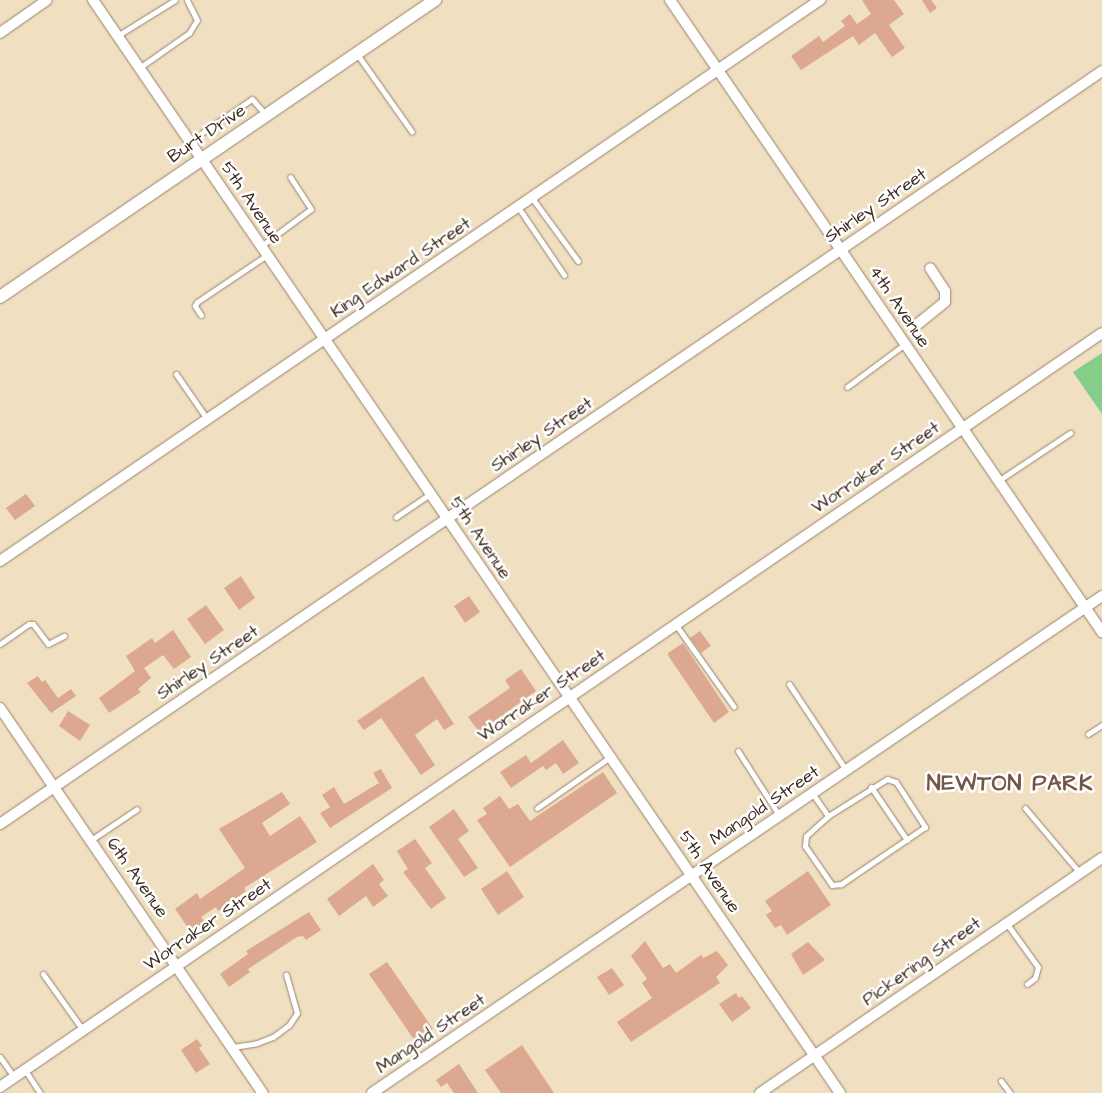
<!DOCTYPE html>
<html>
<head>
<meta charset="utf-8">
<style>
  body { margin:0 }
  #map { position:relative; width:1102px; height:1093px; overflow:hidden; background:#f1dfc1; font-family:"Architects Daughter",sans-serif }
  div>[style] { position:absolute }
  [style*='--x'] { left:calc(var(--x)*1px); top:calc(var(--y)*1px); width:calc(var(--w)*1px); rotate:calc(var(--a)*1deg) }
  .green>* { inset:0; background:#85ce8a }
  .building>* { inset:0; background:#dca88f }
  .roads { filter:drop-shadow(0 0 1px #968470) drop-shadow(0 0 1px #968470) }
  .service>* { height:5px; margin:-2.5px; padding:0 2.5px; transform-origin:2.5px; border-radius:2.5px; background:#fff }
  .minor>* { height:10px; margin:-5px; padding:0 5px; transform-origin:5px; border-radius:5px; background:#fff }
  .tertiary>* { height:12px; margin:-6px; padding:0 6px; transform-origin:6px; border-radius:6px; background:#fff }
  span { translate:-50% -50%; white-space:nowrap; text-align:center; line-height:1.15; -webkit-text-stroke:5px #fff; paint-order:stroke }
  .street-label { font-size:18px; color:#3b2a1e }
  .district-label { font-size:22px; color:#735646; font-weight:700; letter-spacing:1px }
</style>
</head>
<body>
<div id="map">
  <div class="green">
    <i style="clip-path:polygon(1102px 353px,1102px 414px,1073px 372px)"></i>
  </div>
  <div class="building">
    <i style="clip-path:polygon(862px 0,894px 0,904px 14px,889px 25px,905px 48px,892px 57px,875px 33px,859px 45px,853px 36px,801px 70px,791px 56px,819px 36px,823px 42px,845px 26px,841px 21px,850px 14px,857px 24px,871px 14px)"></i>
    <i style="clip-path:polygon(922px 0,931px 0,937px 8px,930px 13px)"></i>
    <i style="clip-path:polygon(26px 494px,35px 506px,15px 520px,6px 508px)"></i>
    <i style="clip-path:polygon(241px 576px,255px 598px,239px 610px,224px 588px)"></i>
    <i style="clip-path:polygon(469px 596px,480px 612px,465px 623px,454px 606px)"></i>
    <i style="clip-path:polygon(206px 605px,224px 630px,205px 644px,187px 619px)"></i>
    <i style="clip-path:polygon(173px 630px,191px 657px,174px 669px,163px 655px,144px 668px,151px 678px,138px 689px,141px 692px,109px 713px,99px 698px,135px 671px,126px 656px,152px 638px,155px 643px)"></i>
    <i style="clip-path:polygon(700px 631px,711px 646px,701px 653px,690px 638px)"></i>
    <i style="clip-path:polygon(683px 643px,729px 712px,714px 723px,669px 657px,668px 653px)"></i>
    <i style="clip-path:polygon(521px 669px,536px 691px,479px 732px,468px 717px,510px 688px,505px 680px)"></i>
    <i style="clip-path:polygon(38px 676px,42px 682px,45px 680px,58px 698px,71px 689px,76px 696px,51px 713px,27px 683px)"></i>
    <i style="clip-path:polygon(423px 676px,454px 724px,444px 730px,437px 719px,415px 735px,435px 765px,421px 775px,381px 718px,364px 730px,357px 721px)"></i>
    <i style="clip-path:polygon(68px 711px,90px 725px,80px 741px,59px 726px)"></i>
    <i style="clip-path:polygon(563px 740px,579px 763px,563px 774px,556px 763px,546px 770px,543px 766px,511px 788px,500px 772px,526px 755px,531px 763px)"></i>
    <i style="clip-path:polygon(381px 769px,392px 788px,330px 828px,320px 813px,330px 807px,322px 795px,334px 787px,344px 804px,379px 783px,373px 773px)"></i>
    <i style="clip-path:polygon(603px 772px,617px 793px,510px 867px,477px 820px,487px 814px,483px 808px,500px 796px,509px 809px,518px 804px,530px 821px)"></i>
    <i style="clip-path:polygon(282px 792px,290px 804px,262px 823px,270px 836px,300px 816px,317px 842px,244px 888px,246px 891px,218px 911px,216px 907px,201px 917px,205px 922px,191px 932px,175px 909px,197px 893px,200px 899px,245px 868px,219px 829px)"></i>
    <i style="clip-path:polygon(454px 809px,469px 831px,458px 839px,478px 868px,464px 877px,429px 827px)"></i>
    <i style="clip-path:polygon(415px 839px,432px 863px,425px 868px,446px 898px,431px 909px,403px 872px,408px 869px,397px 851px)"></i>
    <i style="clip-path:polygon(373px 864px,384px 880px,379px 884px,388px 896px,373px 907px,366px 896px,339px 916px,327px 899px)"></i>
    <i style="clip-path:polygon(507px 871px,524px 897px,498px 915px,481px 889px)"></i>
    <i style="clip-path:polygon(808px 871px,831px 905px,787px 935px,781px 925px,775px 928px,766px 915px,772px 911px,765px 901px)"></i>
    <i style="clip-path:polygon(309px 912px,321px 930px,306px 940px,303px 936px,297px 937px,248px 969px,250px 972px,229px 987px,220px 974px,248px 954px,246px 951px)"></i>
    <i style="clip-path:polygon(645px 941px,663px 968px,670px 964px,676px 973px,701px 955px,703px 958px,717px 951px,728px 965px,716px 977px,720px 983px,631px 1042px,617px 1022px,652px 998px,642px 983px,647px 979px,631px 956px)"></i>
    <i style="clip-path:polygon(808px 942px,825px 960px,803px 975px,791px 954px)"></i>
    <i style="clip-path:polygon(387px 962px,433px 1029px,415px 1041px,369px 974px)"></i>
    <i style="clip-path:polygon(612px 968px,624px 985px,609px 995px,597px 977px)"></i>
    <i style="clip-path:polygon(736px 993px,739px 998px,742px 996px,751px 1008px,732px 1022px,719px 1004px)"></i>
    <i style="clip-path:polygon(197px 1039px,202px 1046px,199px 1048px,210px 1064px,196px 1073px,181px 1050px)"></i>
    <i style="clip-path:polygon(522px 1045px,554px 1093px,501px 1093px,485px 1070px)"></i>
    <i style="clip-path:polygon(459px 1064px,478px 1093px,454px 1093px,447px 1083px,441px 1087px,436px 1080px)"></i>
  </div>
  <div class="roads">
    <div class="service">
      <i style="--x:117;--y:36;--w:68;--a:-31.8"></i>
      <i style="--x:357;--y:54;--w:95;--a:54.8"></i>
      <i style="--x:139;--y:68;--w:61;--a:-35"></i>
      <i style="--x:189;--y:33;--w:15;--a:-58"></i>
      <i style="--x:197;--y:20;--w:22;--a:-117"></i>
      <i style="--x:203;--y:132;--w:59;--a:-34"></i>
      <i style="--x:252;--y:99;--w:21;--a:49"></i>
      <i style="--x:532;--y:198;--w:78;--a:53.9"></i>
      <i style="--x:518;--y:207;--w:82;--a:55.9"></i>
      <i style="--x:261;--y:246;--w:62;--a:-36.5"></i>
      <i style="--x:311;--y:209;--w:38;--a:-123"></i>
      <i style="--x:201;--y:315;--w:11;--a:-124"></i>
      <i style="--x:195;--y:306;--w:4;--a:-63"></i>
      <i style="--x:197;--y:302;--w:84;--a:-33.9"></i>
      <i style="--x:176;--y:374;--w:55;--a:55.4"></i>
      <i style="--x:847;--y:387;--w:72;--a:-36.6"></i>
      <i style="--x:998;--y:481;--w:87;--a:-33.7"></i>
      <i style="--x:396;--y:517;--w:41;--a:-34.1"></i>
      <i style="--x:676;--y:625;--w:100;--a:54.7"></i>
      <i style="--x:0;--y:644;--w:35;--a:-35"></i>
      <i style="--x:29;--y:624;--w:4;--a:0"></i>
      <i style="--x:33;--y:624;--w:25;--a:53"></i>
      <i style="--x:48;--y:644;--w:18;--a:-27"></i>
      <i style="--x:789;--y:684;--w:103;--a:56.5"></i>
      <i style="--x:1088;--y:734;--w:17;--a:-33"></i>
      <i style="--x:738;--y:751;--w:76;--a:57.4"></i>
      <i style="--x:887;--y:779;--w:9;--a:18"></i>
      <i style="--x:896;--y:782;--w:54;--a:57.2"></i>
      <i style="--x:925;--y:827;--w:102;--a:145.8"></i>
      <i style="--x:841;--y:884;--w:9;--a:174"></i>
      <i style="--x:832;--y:885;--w:47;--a:-124.7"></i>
      <i style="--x:805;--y:846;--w:10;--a:-84"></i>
      <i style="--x:806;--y:836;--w:30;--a:-42"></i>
      <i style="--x:828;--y:816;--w:70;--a:-32.1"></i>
      <i style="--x:871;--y:787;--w:64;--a:55.8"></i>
      <i style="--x:812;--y:793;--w:28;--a:55"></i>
      <i style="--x:537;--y:808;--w:89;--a:-34.9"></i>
      <i style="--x:1025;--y:808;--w:85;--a:49.8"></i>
      <i style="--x:91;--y:840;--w:55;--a:-34"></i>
      <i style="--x:1007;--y:924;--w:53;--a:54.2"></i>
      <i style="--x:1038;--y:967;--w:11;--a:105"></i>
      <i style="--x:1035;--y:978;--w:10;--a:143"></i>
      <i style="--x:43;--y:974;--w:69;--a:54.5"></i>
      <i style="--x:233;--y:1047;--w:24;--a:-9"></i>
      <i style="--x:257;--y:1043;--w:17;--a:-21"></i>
      <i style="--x:273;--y:1037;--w:20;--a:-37"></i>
      <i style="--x:289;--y:1025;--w:14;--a:-56"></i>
      <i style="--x:297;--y:1013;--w:40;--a:-106"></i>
      <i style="--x:0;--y:1057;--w:24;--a:55"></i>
      <i style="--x:25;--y:1070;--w:27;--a:57"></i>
      <i style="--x:1001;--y:1081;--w:15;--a:53"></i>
    </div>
    <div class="minor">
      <i style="--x:93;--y:0;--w:1324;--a:55.65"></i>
      <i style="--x:670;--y:0;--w:766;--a:55.65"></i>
      <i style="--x:0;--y:33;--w:57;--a:-35.1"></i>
      <i style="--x:914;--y:327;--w:40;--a:-39"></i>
      <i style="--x:945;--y:302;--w:11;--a:-90"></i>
      <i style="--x:945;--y:291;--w:27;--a:-123"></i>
      <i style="--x:0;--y:561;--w:994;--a:-34.38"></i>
      <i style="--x:0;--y:708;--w:466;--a:55.7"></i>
      <i style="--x:0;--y:824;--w:1335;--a:-34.34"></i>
      <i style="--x:0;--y:1087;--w:1335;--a:-34.38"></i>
      <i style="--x:372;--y:1093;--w:883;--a:-34.25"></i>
      <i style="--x:760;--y:1093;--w:415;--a:-34.5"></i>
    </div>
    <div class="tertiary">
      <i style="--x:0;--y:297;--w:527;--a:-34.32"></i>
    </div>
  </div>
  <div class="street-label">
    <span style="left:207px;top:134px;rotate:-34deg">Burt Drive</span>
    <span style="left:251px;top:203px;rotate:56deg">5th Avenue</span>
    <span style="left:876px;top:206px;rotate:-34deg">Shirley Street</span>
    <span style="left:401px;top:268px;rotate:-34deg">King Edward Street</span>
    <span style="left:899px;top:307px;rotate:56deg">4th Avenue</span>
    <span style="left:542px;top:435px;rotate:-34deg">Shirley Street</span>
    <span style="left:876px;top:468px;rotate:-34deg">Worraker Street</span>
    <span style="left:480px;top:538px;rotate:56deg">5th Avenue</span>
    <span style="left:208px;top:663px;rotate:-34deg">Shirley Street</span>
    <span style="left:542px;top:696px;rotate:-34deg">Worraker Street</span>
    <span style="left:765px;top:806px;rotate:-34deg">Mangold Street</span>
    <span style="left:709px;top:872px;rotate:56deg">5th Avenue</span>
    <span style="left:137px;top:878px;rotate:55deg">6th Avenue</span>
    <span style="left:208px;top:925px;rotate:-34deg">Worraker Street</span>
    <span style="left:922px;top:962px;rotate:-35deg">Pickering Street</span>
    <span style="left:431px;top:1034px;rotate:-34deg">Mangold Street</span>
  </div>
  <div class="district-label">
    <span style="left:1010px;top:784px">NEWTON PARK</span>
  </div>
</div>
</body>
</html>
